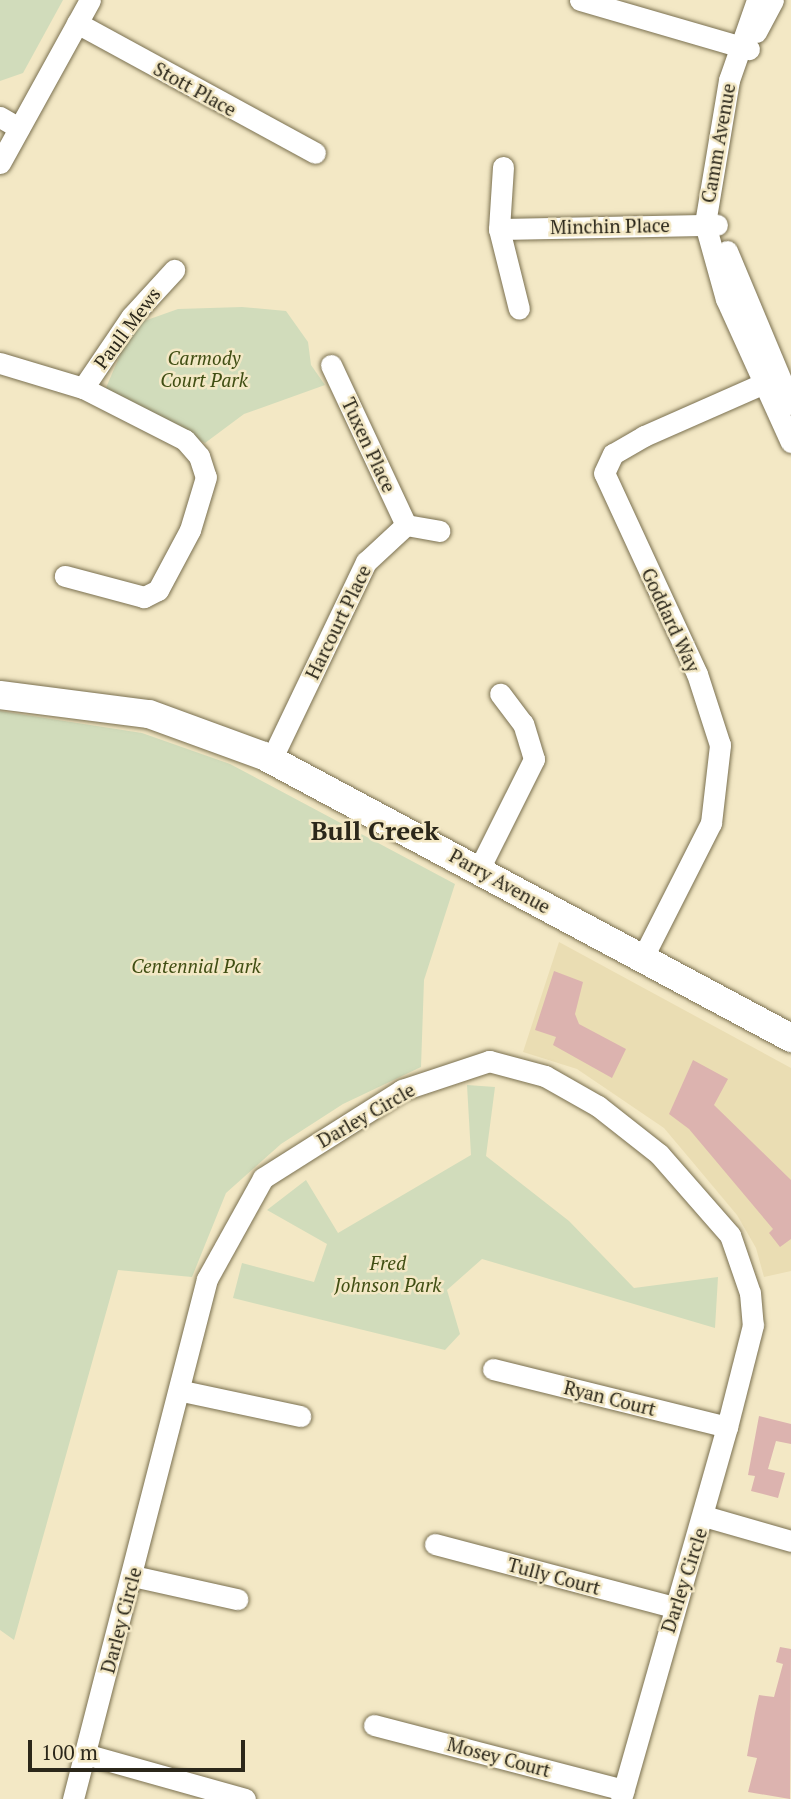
<!DOCTYPE html>
<html>
<head>
<meta charset="utf-8">
<style>
  body { margin:0 }
  #map { position:relative; width:791px; height:1799px; overflow:hidden; background:#f3e8c5; font-family:"PT Serif",serif }
  div>[style] { position:absolute }
  [style*='--x'] { left:calc(var(--x)*1px); top:calc(var(--y)*1px); width:calc(var(--w)*1px); rotate:calc(var(--a)*1deg) }
  .built>* { inset:0; background:#eaddb3 }
  .green>* { inset:0; background:#d1dcbb }
  .building>* { inset:0; background:#dcb3af }
  .roads { filter:drop-shadow(0 0 2px #7a7050) drop-shadow(0 0 2px #7a7050) }
  .minor>* { height:21px; margin:-10.5px; padding:0 10.5px; transform-origin:10.5px; border-radius:10.5px; background:#fff }
  .major>* { height:28px; margin:-14px; padding:0 14px; transform-origin:14px; border-radius:14px; background:#fff }
  span { translate:-50% -50%; white-space:nowrap; text-align:center; line-height:1.15; -webkit-text-stroke:5px #f3e8c5; paint-order:stroke }
  .street-label { font-size:19px; color:#2b271a }
  .park-label { font-size:19px; color:#404e13; font-style:italic }
  .district-label { font-size:26px; color:#2b271a; font-weight:700 }
  .scale { position:absolute; left:28px; top:1740px; width:217px; height:32px; box-sizing:border-box; border:4px solid #2b271a; border-top:0; padding-left:9px; font-size:21px; line-height:24px; white-space:nowrap; color:#2b271a; -webkit-text-stroke:5px #f3e8c5; paint-order:stroke }
</style>
</head>
<body>
<div id="map">
  <div class="built">
    <i style="clip-path:polygon(559px 942px,791px 1068px,791px 1271px,764px 1277px,756px 1248px,737px 1215px,664px 1128px,577px 1069px,523px 1052px)"></i>
  </div>
  <div class="green">
    <i style="clip-path:polygon(0 0,63px 0,23px 73px,0 81px)"></i>
    <i style="clip-path:polygon(242px 307px,286px 311px,308px 342px,311px 365px,325px 385px,244px 414px,205px 443px,105px 390px,133px 325px,178px 309px)"></i>
    <i style="clip-path:polygon(0 711px,142px 733px,230px 764px,455px 884px,424px 980px,421px 1067px,343px 1104px,281px 1144px,226px 1193px,192px 1277px,118px 1270px,14px 1640px,0 1630px)"></i>
    <i style="clip-path:polygon(467px 1085px,495px 1087px,486px 1156px,569px 1221px,634px 1288px,718px 1277px,715px 1328px,482px 1259px,447px 1290px,460px 1334px,445px 1350px,233px 1298px,242px 1263px,314px 1282px,327px 1244px,267px 1210px,306px 1180px,338px 1233px,471px 1155px)"></i>
  </div>
  <div class="building">
    <i style="clip-path:polygon(554px 971px,583px 982px,575px 1014px,579px 1024px,626px 1049px,612px 1078px,553px 1045px,556px 1037px,535px 1030px)"></i>
    <i style="clip-path:polygon(693px 1060px,728px 1079px,714px 1105px,791px 1180px,791px 1239px,780px 1247px,769px 1233px,773px 1229px,689px 1129px,669px 1114px)"></i>
    <i style="clip-path:polygon(759px 1416px,791px 1424px,791px 1444px,776px 1441px,768px 1469px,785px 1473px,778px 1498px,751px 1491px,755px 1476px,748px 1475px)"></i>
    <i style="clip-path:polygon(780px 1647px,791px 1649px,790px 1799px,748px 1792px,757px 1758px,747px 1756px,755px 1713px,759px 1695px,774px 1697px,783px 1664px,776px 1662px)"></i>
  </div>
  <div class="roads">
    <div class="minor">
      <i style="--x:580;--y:0;--w:176;--a:16.2"></i>
      <i style="--x:757;--y:0;--w:85;--a:109.3"></i>
      <i style="--x:729;--y:80;--w:146;--a:99.5"></i>
      <i style="--x:705;--y:224;--w:78;--a:74.4"></i>
      <i style="--x:726;--y:299;--w:157;--a:65.6"></i>
      <i style="--x:77;--y:23;--w:271;--a:28.6"></i>
      <i style="--x:756;--y:32;--w:36;--a:-62"></i>
      <i style="--x:0;--y:117;--w:22;--a:30"></i>
      <i style="--x:0;--y:163;--w:186;--a:-61.1"></i>
      <i style="--x:503;--y:167;--w:62;--a:93.7"></i>
      <i style="--x:499;--y:229;--w:82;--a:76"></i>
      <i style="--x:499;--y:229;--w:218;--a:-1.1"></i>
      <i style="--x:727;--y:251;--w:166;--a:67.3"></i>
      <i style="--x:0;--y:363;--w:87;--a:16.8"></i>
      <i style="--x:83;--y:388;--w:114;--a:27"></i>
      <i style="--x:185;--y:440;--w:21;--a:49"></i>
      <i style="--x:199;--y:456;--w:22;--a:72"></i>
      <i style="--x:206;--y:477;--w:55;--a:106.8"></i>
      <i style="--x:190;--y:530;--w:68;--a:118.1"></i>
      <i style="--x:158;--y:590;--w:16;--a:153"></i>
      <i style="--x:144;--y:597;--w:82;--a:-165.1"></i>
      <i style="--x:331;--y:365;--w:177;--a:64.9"></i>
      <i style="--x:83;--y:388;--w:86;--a:-55.9"></i>
      <i style="--x:131;--y:317;--w:64;--a:-47.5"></i>
      <i style="--x:271;--y:760;--w:220;--a:-64.4"></i>
      <i style="--x:366;--y:562;--w:54;--a:-42.8"></i>
      <i style="--x:406;--y:525;--w:34;--a:10"></i>
      <i style="--x:479;--y:869;--w:123;--a:-63.4"></i>
      <i style="--x:534;--y:759;--w:37;--a:-107"></i>
      <i style="--x:523;--y:724;--w:38;--a:-127"></i>
      <i style="--x:642;--y:959;--w:153;--a:-63.1"></i>
      <i style="--x:711;--y:823;--w:79;--a:-83.4"></i>
      <i style="--x:720;--y:745;--w:75;--a:-107.9"></i>
      <i style="--x:697;--y:674;--w:221;--a:-114.8"></i>
      <i style="--x:604;--y:473;--w:21;--a:-65"></i>
      <i style="--x:613;--y:454;--w:36;--a:-30"></i>
      <i style="--x:644;--y:436;--w:146;--a:-23.8"></i>
      <i style="--x:493;--y:1369;--w:241;--a:13.9"></i>
      <i style="--x:182;--y:1391;--w:121;--a:12"></i>
      <i style="--x:704;--y:1516;--w:91;--a:16"></i>
      <i style="--x:435;--y:1544;--w:246;--a:14.8"></i>
      <i style="--x:133;--y:1576;--w:107;--a:12.5"></i>
      <i style="--x:374;--y:1725;--w:258;--a:14.6"></i>
      <i style="--x:85;--y:1754;--w:166;--a:15.7"></i>
      <i style="--x:73;--y:1799;--w:537;--a:-75.55"></i>
      <i style="--x:207;--y:1279;--w:115;--a:-61"></i>
      <i style="--x:263;--y:1178;--w:165;--a:-32.3"></i>
      <i style="--x:402;--y:1090;--w:92;--a:-18.4"></i>
      <i style="--x:489;--y:1061;--w:58;--a:15"></i>
      <i style="--x:545;--y:1076;--w:61;--a:29.5"></i>
      <i style="--x:598;--y:1106;--w:78;--a:38.2"></i>
      <i style="--x:659;--y:1154;--w:108;--a:48.8"></i>
      <i style="--x:730;--y:1235;--w:61;--a:71"></i>
      <i style="--x:750;--y:1293;--w:32;--a:85"></i>
      <i style="--x:753;--y:1325;--w:105;--a:104.3"></i>
      <i style="--x:727;--y:1427;--w:387;--a:105.9"></i>
    </div>
    <div class="major">
      <i style="--x:0;--y:695;--w:150;--a:7.3"></i>
      <i style="--x:149;--y:714;--w:122;--a:20.1"></i>
      <i style="--x:264;--y:756;--w:598;--a:28.15"></i>
    </div>
  </div>
  <div class="street-label">
    <span style="left:195px;top:89px;rotate:29deg">Stott Place</span>
    <span style="left:718px;top:143px;rotate:-80deg">Camm Avenue</span>
    <span style="left:610px;top:226px;rotate:-1deg">Minchin Place</span>
    <span style="left:127px;top:328px;rotate:-53deg">Paull Mews</span>
    <span style="left:369px;top:445px;rotate:65deg">Tuxen Place</span>
    <span style="left:671px;top:620px;rotate:65deg">Goddard Way</span>
    <span style="left:338px;top:622px;rotate:-64deg">Harcourt Place</span>
    <span style="left:500px;top:881px;rotate:29deg">Parry Avenue</span>
    <span style="left:366px;top:1115px;rotate:-30deg">Darley Circle</span>
    <span style="left:610px;top:1398px;rotate:14deg">Ryan Court</span>
    <span style="left:554px;top:1576px;rotate:15deg">Tully Court</span>
    <span style="left:684px;top:1580px;rotate:-72deg">Darley Circle</span>
    <span style="left:121px;top:1620px;rotate:-75deg">Darley Circle</span>
    <span style="left:499px;top:1757px;rotate:15deg">Mosey Court</span>
  </div>
  <div class="park-label">
    <span style="left:204px;top:369px">Carmody<br>Court Park</span>
    <span style="left:196px;top:966px">Centennial Park</span>
    <span style="left:388px;top:1274px">Fred<br>Johnson Park</span>
  </div>
  <div class="district-label">
    <span style="left:375px;top:831px">Bull Creek</span>
  </div>
  <div class="scale">100 m</div>
</div>
</body>
</html>
